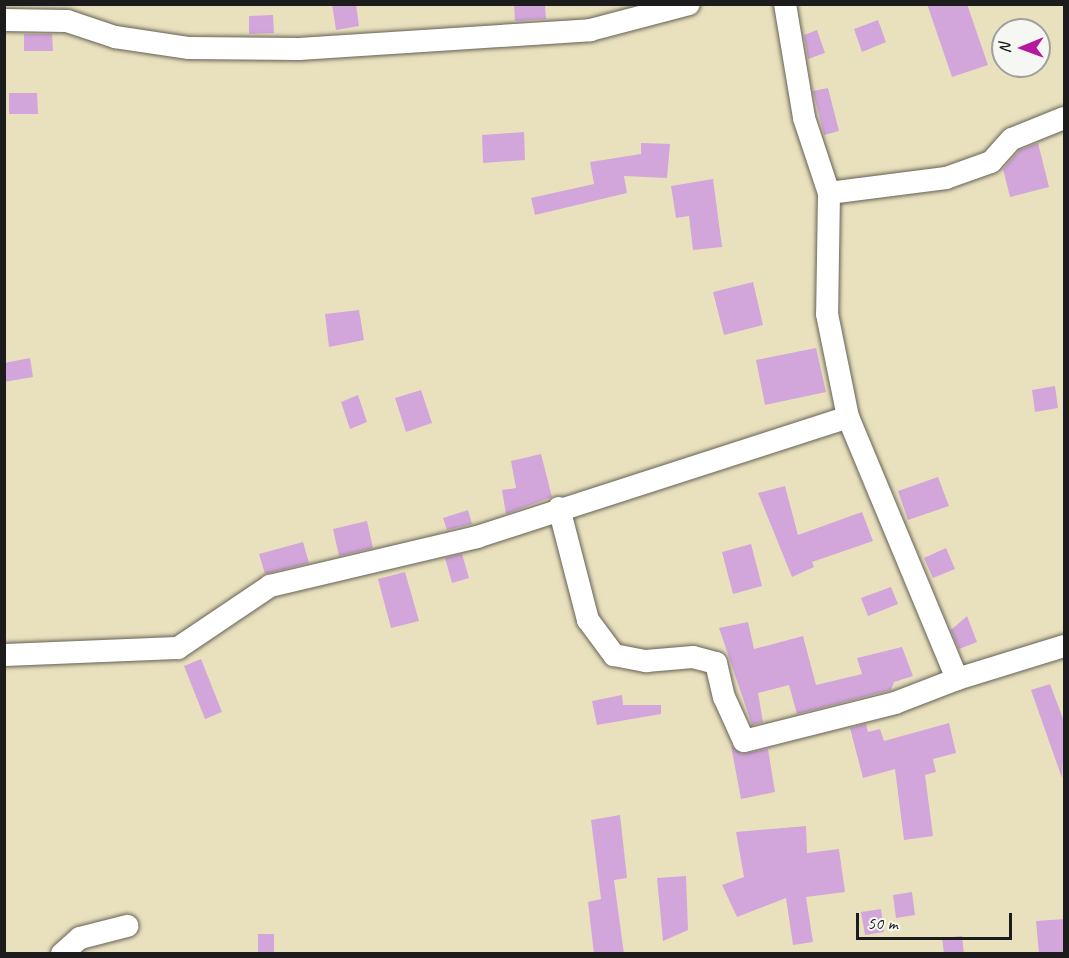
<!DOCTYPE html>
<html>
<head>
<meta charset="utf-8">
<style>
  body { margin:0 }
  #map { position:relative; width:1069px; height:958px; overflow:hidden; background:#e9e1be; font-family:Caveat,sans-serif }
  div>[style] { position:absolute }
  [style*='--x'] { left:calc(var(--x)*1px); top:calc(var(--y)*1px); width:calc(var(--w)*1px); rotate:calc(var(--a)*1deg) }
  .building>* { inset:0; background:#d3a6db }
  .roads { filter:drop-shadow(0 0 2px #646155) drop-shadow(0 0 2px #646155) }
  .street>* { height:22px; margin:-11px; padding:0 11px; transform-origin:11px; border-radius:11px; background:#fff }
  span { translate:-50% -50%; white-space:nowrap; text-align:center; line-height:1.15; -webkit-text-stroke:4.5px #f6f6f2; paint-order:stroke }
  .frame { position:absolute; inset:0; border:6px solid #1c1c1c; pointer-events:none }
  .north { position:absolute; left:991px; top:18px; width:60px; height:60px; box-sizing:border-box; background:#f6f6f2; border:2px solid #9f9f9c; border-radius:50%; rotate:269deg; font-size:16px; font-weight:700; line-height:24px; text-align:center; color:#1c1c1c }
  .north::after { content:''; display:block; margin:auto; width:21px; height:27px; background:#b5179e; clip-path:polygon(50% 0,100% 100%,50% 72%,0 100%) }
  .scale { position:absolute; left:856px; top:913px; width:156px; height:27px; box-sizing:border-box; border:3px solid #1c1c1c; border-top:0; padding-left:8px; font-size:18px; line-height:21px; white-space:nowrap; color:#1c1c1c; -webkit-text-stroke:4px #f6f6f2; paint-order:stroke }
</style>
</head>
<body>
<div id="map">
  <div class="building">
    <i style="clip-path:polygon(332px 4px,356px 4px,359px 26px,336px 30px)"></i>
    <i style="clip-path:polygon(514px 4px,545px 4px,546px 19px,515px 21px)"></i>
    <i style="clip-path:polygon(927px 4px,967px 4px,988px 65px,952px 77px)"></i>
    <i style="clip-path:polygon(273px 15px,274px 33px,249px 34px,249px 16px)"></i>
    <i style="clip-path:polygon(878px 20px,886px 42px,862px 52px,854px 29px)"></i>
    <i style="clip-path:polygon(817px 30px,825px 53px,808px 59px,804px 35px)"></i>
    <i style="clip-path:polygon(24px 34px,52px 34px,53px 51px,24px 51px)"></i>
    <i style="clip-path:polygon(828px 88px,839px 131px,824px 135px,813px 91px)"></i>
    <i style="clip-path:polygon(9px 93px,37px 93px,38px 114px,9px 114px)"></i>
    <i style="clip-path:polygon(524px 132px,525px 160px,483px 163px,482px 135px)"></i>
    <i style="clip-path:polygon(641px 143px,670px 144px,667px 178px,624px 176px,627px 193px,535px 215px,531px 198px,594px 184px,590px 162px,641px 154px)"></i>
    <i style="clip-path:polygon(1038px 143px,1049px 187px,1010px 197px,1003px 169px,1020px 150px)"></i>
    <i style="clip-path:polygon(713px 179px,722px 247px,693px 250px,689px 216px,676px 218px,671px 186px)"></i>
    <i style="clip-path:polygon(753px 282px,763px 325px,724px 335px,713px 292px)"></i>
    <i style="clip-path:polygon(359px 310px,364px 340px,329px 347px,325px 314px)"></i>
    <i style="clip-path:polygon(816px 348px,826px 392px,765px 405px,756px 360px)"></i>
    <i style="clip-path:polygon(30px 358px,33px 377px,4px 382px,4px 363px)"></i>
    <i style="clip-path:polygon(1055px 386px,1058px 408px,1035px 412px,1032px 390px)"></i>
    <i style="clip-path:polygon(421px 390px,432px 423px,406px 432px,395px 398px)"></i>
    <i style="clip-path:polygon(358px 395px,367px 422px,350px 429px,341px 402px)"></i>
    <i style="clip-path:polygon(541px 454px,552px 497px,506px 514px,502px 490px,516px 488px,511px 461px)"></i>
    <i style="clip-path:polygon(938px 477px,949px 506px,908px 520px,898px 491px)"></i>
    <i style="clip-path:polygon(785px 486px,798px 535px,862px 512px,873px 541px,812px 562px,814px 567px,792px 577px,758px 493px)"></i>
    <i style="clip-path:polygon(468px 510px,472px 524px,447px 530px,443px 518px)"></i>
    <i style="clip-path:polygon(367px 521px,373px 548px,339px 556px,333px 529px)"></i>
    <i style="clip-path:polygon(303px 542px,309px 563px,265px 574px,259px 554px)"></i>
    <i style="clip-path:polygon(751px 544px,762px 586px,733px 594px,722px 552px)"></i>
    <i style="clip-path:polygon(946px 548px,955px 569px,933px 578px,924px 558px)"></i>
    <i style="clip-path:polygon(462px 554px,469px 578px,452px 583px,445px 558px)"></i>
    <i style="clip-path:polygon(405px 572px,419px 621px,391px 628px,378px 579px)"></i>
    <i style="clip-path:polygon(891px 587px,898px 604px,868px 616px,861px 598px)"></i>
    <i style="clip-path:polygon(967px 616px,977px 642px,959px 649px,951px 630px)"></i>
    <i style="clip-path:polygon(748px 622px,754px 649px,803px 636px,816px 685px,862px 674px,857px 658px,902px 647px,913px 676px,894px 682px,891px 690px,797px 714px,789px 685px,758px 693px,763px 722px,752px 725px,719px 628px)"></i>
    <i style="clip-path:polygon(201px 659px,222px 712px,205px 719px,184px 666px)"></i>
    <i style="clip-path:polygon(1050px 684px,1065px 724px,1062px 778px,1031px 690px)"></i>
    <i style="clip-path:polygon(622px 695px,623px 705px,661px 705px,661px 714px,597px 725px,592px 701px)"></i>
    <i style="clip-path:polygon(949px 723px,956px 753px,933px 759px,936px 772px,925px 775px,933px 836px,904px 840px,895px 769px,863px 778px,850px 728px,866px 724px,868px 732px,880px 729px,884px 741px)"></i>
    <i style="clip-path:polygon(731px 746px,742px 754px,768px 749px,775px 792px,741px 799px)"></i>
    <i style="clip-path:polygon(620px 815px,627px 878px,614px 880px,624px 954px,594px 954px,588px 902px,601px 899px,591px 820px)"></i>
    <i style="clip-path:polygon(806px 826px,807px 853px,839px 849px,845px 892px,806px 897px,813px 942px,793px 945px,786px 898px,737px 917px,722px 885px,744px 877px,736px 832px)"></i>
    <i style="clip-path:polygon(686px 876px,688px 930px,663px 941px,657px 878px)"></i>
    <i style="clip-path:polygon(912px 892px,915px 915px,896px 918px,893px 895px)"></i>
    <i style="clip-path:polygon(881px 909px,884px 932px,865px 935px,861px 912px)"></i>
    <i style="clip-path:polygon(1065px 919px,1065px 954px,1039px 954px,1036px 921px)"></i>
    <i style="clip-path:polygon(258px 934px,274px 934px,274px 954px,258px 954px)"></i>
    <i style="clip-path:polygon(962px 936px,964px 954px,944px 954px,942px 938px)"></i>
  </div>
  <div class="roads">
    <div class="street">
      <i style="--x:785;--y:4;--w:116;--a:80.5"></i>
      <i style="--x:804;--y:118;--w:79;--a:71.6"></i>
      <i style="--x:829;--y:193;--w:121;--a:90.9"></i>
      <i style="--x:827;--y:314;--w:105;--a:78.5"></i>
      <i style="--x:4;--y:20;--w:63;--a:0.9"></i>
      <i style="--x:67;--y:21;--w:51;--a:18.4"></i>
      <i style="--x:115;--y:37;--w:75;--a:8.5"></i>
      <i style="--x:189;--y:48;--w:110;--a:0.5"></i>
      <i style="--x:299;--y:49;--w:292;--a:-3.7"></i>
      <i style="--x:590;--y:30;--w:102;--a:-14.7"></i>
      <i style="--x:829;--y:193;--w:118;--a:-7.3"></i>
      <i style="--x:946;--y:178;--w:48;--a:-19.6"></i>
      <i style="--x:991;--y:162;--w:31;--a:-48"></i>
      <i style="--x:1012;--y:139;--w:56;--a:-22"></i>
      <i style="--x:559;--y:508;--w:116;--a:75.5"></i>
      <i style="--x:588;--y:620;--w:44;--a:53.4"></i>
      <i style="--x:614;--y:655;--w:33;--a:11"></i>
      <i style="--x:646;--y:661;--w:47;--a:-4.9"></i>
      <i style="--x:693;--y:657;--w:24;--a:15"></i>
      <i style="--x:716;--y:663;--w:35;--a:77"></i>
      <i style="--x:724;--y:697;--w:48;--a:65.6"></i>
      <i style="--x:744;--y:741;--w:156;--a:-14.1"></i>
      <i style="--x:895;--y:703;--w:66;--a:-21.2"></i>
      <i style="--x:4;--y:655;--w:174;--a:-2.3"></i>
      <i style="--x:178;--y:648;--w:111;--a:-34"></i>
      <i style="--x:270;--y:586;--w:213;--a:-13.3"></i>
      <i style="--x:477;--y:537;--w:390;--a:-17.9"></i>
      <i style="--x:848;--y:417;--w:284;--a:67.4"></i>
      <i style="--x:957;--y:679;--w:112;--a:-17.1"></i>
      <i style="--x:62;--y:954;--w:24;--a:-42"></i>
      <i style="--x:80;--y:938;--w:49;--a:-14.3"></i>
    </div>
  </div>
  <div class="frame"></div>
  <div class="north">N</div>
  <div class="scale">50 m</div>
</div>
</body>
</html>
